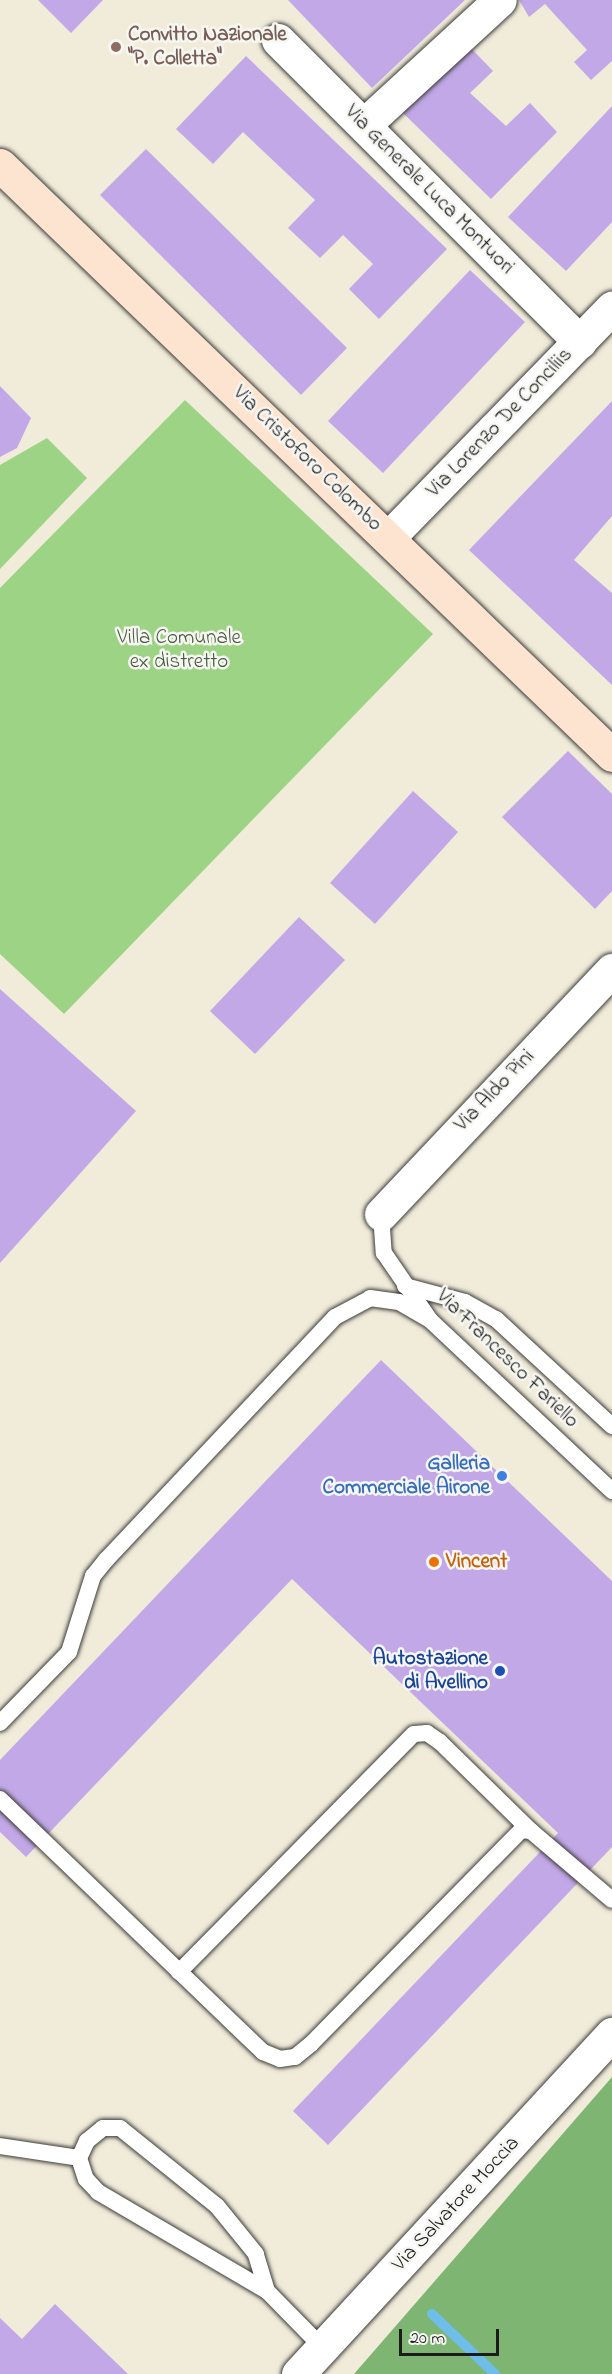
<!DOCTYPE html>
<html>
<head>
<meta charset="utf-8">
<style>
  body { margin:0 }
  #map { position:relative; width:612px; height:2374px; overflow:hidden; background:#f1ecda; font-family:"Indie Flower",sans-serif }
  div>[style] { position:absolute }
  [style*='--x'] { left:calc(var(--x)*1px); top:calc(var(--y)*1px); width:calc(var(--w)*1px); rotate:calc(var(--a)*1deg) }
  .green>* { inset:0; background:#9dd384 }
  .forest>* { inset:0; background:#7eb572 }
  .stream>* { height:10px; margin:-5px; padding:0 5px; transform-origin:5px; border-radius:5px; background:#6ebee9 }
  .building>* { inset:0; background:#c2a8e7 }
  .roads { filter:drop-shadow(0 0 2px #3c3b38) drop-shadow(0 0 2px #3c3b38) }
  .lane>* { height:16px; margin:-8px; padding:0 8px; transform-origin:8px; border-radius:8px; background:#fff }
  .street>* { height:33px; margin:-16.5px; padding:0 16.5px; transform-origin:16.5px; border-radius:16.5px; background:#fff }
  .secondary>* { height:33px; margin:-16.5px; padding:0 16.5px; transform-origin:16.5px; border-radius:16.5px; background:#fde4d0 }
  .dots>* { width:16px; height:16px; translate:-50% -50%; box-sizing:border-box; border:3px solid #f6f6f2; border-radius:50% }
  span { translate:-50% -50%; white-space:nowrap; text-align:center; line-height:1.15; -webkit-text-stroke:5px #f6f6f2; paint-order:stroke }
  .education-label { font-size:21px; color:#785e54; font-weight:700 }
  .left { translate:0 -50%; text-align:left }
  .street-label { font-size:21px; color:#1c1c1c }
  .park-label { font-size:21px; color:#495c40 }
  .shop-label { font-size:21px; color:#366cbe; font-weight:700 }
  .right { translate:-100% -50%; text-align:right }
  .food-label { font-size:21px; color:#c56008; font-weight:700 }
  .transit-label { font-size:21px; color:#164399; font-weight:700 }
  .scale { position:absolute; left:399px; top:2329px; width:100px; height:27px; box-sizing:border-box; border:3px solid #1c1c1c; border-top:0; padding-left:8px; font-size:18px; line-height:21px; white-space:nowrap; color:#1c1c1c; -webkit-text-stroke:4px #f6f6f2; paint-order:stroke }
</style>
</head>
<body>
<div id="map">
  <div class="green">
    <i style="clip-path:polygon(185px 400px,433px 634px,64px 1014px,0 954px,0 588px)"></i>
    <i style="clip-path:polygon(47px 438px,87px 478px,0 569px,0 465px)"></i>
  </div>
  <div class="forest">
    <i style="clip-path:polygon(612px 2077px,612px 2374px,354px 2374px)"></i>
  </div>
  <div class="stream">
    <i style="--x:432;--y:2314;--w:87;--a:43.6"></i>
  </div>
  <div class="building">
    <i style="clip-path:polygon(38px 0,103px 0,71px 33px)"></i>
    <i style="clip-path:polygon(288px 0,465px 0,372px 88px)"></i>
    <i style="clip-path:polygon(519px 0,612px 0,612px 61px,591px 80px,574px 62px,587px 50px,545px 4px,529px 17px)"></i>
    <i style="clip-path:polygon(468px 45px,493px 71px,470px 93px,506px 126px,530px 103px,557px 132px,491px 199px,402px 112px)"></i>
    <i style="clip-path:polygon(246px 56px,447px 249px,379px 319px,349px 289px,373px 264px,343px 235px,320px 258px,288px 228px,315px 200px,243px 132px,213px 164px,176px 129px)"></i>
    <i style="clip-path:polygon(612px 106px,612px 222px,566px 271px,508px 217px)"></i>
    <i style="clip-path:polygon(146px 149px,347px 348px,301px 395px,100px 195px)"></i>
    <i style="clip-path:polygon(470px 270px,525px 322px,383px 473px,328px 421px)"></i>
    <i style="clip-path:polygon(0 386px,31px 418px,17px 448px,0 457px)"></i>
    <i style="clip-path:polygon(612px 401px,612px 516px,574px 560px,612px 593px,612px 685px,469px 550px)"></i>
    <i style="clip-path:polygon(568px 751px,612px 794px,612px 891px,595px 909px,502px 817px)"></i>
    <i style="clip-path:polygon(413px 791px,458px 832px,375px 924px,330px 883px)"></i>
    <i style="clip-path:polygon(299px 917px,345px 960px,255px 1054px,210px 1011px)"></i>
    <i style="clip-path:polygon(0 989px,136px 1111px,0 1263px)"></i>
    <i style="clip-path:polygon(381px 1360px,612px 1581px,612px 1847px,328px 2145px,293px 2111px,558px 1833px,292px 1579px,26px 1857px,0 1832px,0 1760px)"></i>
    <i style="clip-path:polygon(55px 2304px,128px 2374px,0 2374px,0 2318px,22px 2339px)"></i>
  </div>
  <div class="roads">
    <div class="lane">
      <i style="--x:381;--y:1214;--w:39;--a:86"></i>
      <i style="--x:384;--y:1253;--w:81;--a:55.5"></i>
      <i style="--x:430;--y:1320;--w:250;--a:43.2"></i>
      <i style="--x:405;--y:1286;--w:62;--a:14.9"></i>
      <i style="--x:465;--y:1302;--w:35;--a:29"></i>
      <i style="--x:496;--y:1319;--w:158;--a:42.7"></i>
      <i style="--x:0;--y:1723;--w:99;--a:-45.8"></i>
      <i style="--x:69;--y:1652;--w:80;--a:-72.5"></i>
      <i style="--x:93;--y:1576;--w:22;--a:-51"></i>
      <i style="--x:107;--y:1559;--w:332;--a:-46.7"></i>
      <i style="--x:335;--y:1317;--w:40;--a:-28"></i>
      <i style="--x:370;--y:1298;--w:29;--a:8"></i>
      <i style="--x:399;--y:1302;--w:36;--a:30"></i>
      <i style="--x:0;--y:1799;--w:365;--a:43.9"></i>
      <i style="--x:263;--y:2052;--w:18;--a:22"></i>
      <i style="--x:280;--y:2059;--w:15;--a:-8"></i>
      <i style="--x:295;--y:2057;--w:21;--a:-39"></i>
      <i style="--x:311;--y:2044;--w:300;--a:-45.5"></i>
      <i style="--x:521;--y:1830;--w:10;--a:6"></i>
      <i style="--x:531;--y:1831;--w:106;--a:40.4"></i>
      <i style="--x:179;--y:1972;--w:334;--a:-45.4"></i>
      <i style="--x:414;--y:1734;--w:13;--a:-4"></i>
      <i style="--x:427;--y:1733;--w:16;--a:35"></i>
      <i style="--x:440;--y:1742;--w:127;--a:44.4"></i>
      <i style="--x:0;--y:2146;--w:80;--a:8.6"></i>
      <i style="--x:267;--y:2291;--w:39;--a:-107"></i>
      <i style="--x:256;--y:2254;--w:62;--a:-129.1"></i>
      <i style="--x:217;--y:2206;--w:124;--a:-141.2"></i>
      <i style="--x:120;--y:2128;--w:17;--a:180"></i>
      <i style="--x:103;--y:2128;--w:21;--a:141"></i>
      <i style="--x:87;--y:2141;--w:19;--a:115"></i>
      <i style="--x:79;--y:2158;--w:22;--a:72"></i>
      <i style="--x:86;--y:2179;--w:18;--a:47"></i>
      <i style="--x:98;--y:2192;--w:196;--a:30.4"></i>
      <i style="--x:267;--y:2291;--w:80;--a:45.5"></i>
    </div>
    <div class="street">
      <i style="--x:278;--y:40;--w:427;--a:45"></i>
      <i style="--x:365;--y:124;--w:183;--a:-42.6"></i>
      <i style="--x:389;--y:537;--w:320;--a:-45.8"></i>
      <i style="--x:381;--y:1214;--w:336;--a:-46.6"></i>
      <i style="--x:298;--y:2374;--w:463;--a:-47.3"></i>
    </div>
    <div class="secondary">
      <i style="--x:0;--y:165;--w:850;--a:43.95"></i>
    </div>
  </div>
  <div class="dots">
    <i style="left:116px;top:47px;background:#8d6e63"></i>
    <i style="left:502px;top:1476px;background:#3f7fe0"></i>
    <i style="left:434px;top:1562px;background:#e8710a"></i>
    <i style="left:500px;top:1671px;background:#1a4fb4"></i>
  </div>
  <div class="education-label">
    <span class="left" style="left:128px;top:47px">Convitto Nazionale<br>"P. Colletta"</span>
  </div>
  <div class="street-label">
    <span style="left:429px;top:190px;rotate:45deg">Via Generale Luca Montuori</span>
    <span style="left:500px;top:423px;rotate:-46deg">Via Lorenzo De Conciliis</span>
    <span style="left:307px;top:459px;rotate:44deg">Via Cristoforo Colombo</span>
    <span style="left:495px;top:1091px;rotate:-46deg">Via Aldo Pini</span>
    <span style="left:507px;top:1359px;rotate:44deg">Via Francesco Fariello</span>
    <span style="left:456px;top:2204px;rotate:-47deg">Via Salvatore Moccia</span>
  </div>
  <div class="park-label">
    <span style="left:179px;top:650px">Villa Comunale<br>ex distretto</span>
  </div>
  <div class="shop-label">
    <span class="right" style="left:490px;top:1476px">Galleria<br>Commerciale Airone</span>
  </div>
  <div class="food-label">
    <span class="left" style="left:446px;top:1562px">Vincent</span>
  </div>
  <div class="transit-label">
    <span class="right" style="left:488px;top:1671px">Autostazione<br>di Avellino</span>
  </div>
  <div class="scale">20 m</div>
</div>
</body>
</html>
